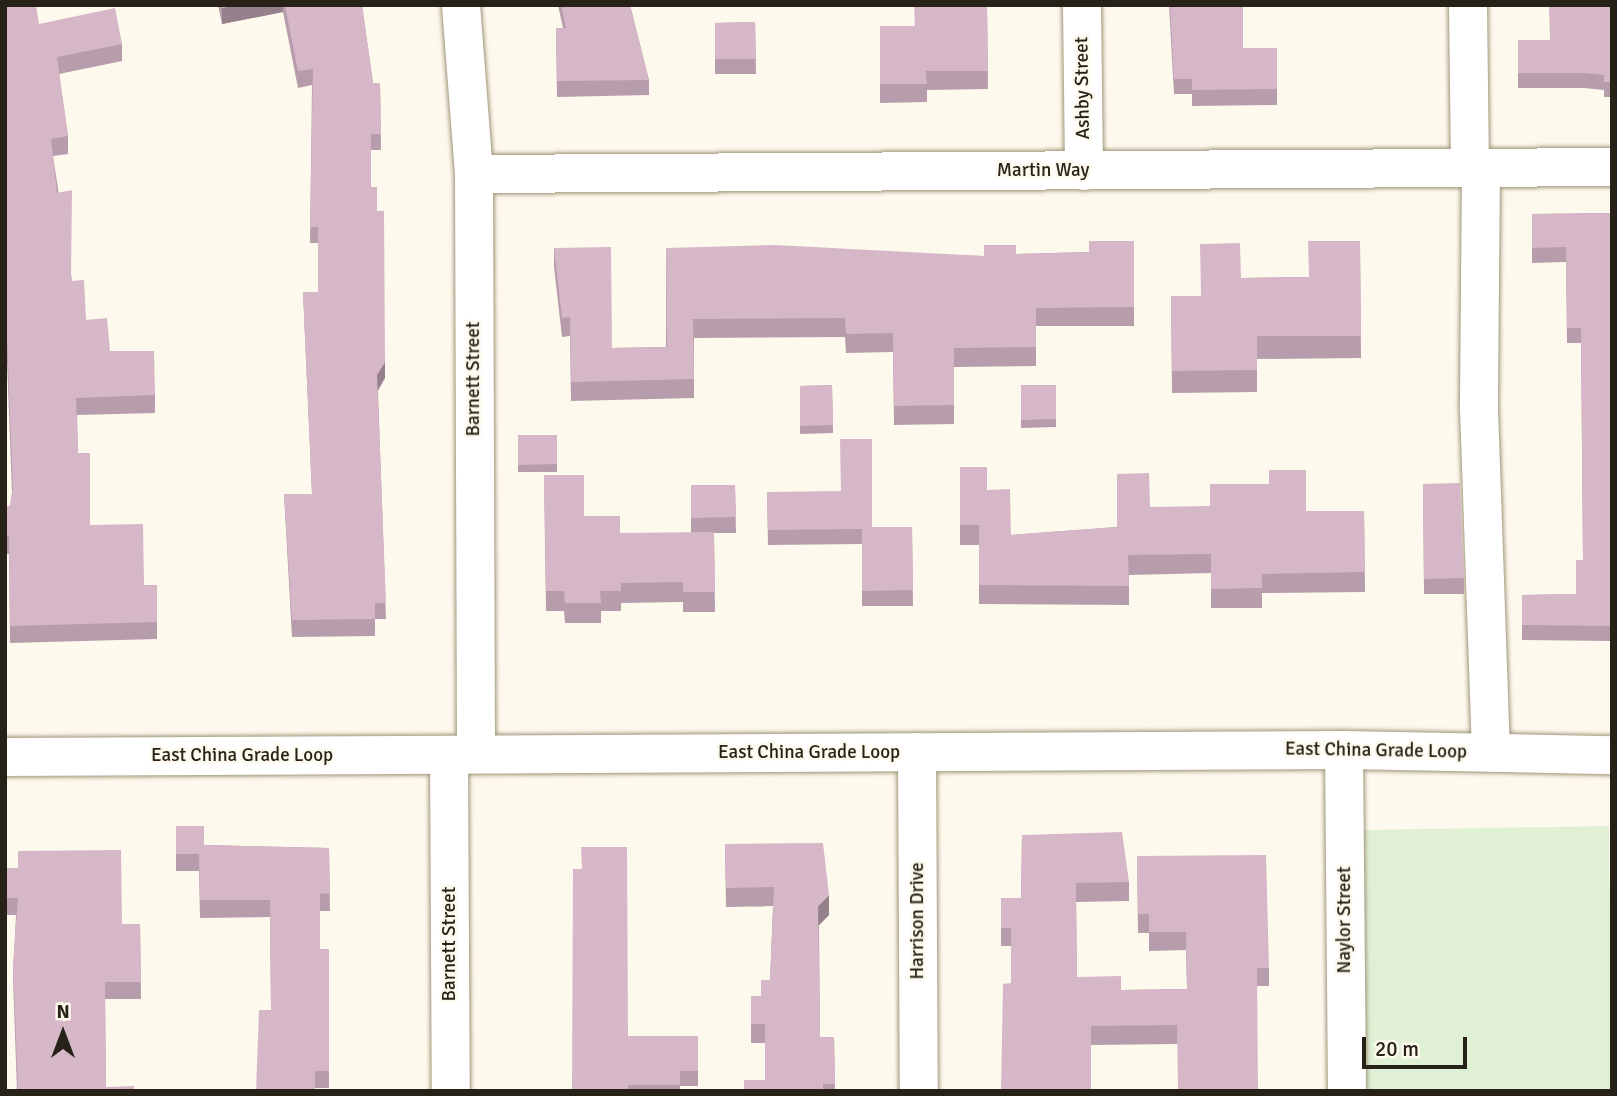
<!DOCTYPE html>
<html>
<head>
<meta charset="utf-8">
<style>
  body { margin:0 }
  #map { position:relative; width:1617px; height:1096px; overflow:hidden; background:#fef9ed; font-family:Signika,sans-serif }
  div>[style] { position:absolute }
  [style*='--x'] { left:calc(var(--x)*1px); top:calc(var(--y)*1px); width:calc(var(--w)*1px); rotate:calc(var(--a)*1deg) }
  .green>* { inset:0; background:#dff0d5 }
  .roads { filter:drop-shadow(0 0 2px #a09579) drop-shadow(0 0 2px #a09579) }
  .minor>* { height:38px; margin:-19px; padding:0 19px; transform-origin:19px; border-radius:19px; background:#fff }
  .major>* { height:38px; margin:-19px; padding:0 19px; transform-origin:19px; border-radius:19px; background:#fff }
  .wall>* { inset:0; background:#b79dac }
  .shaded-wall>* { inset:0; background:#95808c }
  .building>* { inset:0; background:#d5b7c8 }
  span { translate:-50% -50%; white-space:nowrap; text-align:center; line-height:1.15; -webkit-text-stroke:5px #fef9ed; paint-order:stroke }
  .street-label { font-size:19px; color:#262217 }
  .frame { position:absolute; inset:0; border:7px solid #262217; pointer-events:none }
  .north { position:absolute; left:28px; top:998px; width:70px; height:70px; -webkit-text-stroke:5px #fef9ed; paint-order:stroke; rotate:0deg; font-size:19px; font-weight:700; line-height:28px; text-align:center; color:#262217 }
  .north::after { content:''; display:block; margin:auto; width:24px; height:32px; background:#262217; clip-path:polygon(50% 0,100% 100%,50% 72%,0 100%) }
  .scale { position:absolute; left:1362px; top:1037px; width:105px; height:32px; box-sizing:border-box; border:4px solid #262217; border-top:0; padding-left:9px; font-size:21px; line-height:24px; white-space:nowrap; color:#262217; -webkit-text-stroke:5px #fef9ed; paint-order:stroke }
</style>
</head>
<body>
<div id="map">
  <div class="green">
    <i style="clip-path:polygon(1609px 826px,1612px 1091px,1367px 1091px,1364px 830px)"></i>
  </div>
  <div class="roads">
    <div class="minor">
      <i style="--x:461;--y:5;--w:169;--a:85.6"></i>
      <i style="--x:474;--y:174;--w:580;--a:89.8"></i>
      <i style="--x:1082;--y:5;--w:166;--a:89.3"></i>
      <i style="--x:1468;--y:5;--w:163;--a:89.3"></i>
      <i style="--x:1481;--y:168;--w:241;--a:90.5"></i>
      <i style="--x:1479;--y:409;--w:344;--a:88"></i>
      <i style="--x:474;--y:174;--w:1138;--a:-0.35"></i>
      <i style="--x:1344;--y:750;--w:341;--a:89.5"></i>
      <i style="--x:917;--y:752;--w:339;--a:89.7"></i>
      <i style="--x:449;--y:755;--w:336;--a:89.7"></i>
    </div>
    <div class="major">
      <i style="--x:5;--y:757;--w:1339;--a:-0.3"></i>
      <i style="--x:1344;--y:750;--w:268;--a:1.1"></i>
    </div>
  </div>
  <div class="wall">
    <i style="clip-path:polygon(5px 5px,39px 24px,122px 44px,122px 61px,59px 74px,68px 136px,68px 154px,53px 156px,72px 281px,86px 320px,110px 351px,155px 395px,155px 413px,77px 415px,78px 453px,90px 525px,144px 585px,157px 585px,157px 639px,10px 643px,9px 554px,5px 554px,5px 506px,10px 506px,12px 493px,5px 308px)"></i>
    <i style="clip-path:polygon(218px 5px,362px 5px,373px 83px,380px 83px,381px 150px,371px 150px,371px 187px,377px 211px,385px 378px,378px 391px,386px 619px,375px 619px,375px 636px,292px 637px,284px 494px,312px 494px,303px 292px,318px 292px,318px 243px,310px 243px,312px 85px,298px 88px,283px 12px,222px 24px)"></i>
    <i style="clip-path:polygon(558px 5px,630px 5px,649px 80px,649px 95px,557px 97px,556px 28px,563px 28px)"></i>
    <i style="clip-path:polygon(987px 5px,988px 89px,927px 90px,927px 102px,880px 103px,880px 26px,914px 26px)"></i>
    <i style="clip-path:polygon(1169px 5px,1243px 5px,1243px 48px,1277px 48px,1277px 105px,1192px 106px,1192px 94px,1174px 94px)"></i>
    <i style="clip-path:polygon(1612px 5px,1612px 97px,1604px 97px,1604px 90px,1584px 88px,1518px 88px,1518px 40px,1550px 40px)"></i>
    <i style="clip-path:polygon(755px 22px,756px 74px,715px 74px,715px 23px)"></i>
    <i style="clip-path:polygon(1612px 213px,1612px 641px,1522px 640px,1522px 595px,1576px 594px,1583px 560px,1581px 343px,1567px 343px,1566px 262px,1532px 263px,1532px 214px)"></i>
    <i style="clip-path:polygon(1134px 241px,1134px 326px,1036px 326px,1036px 366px,954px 367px,954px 424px,894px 425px,893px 352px,846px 353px,845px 337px,694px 338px,694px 398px,571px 401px,570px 336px,562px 337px,554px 267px,554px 248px,612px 348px,666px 347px,666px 248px,984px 256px,1016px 254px,1089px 252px)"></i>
    <i style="clip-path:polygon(1360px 241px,1361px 358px,1257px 359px,1257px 392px,1172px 393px,1171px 296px,1201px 296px,1241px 278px,1309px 277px)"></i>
    <i style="clip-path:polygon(832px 385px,833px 433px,800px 434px,800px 386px)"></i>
    <i style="clip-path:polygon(1021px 385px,1056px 385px,1056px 427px,1021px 428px)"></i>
    <i style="clip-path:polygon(518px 435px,557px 435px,557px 472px,518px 472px)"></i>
    <i style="clip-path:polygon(960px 467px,987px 490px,1011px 535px,1117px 527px,1150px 507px,1306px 511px,1364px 511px,1365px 592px,1262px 593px,1262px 608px,1211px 608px,1211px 573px,1129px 575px,1129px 605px,979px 604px,979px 545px,960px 545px)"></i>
    <i style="clip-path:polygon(544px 475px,584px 516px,620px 533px,691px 533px,691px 485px,735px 485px,736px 533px,714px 533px,715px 612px,683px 612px,683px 602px,621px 603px,621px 611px,601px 611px,601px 623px,565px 623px,564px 611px,546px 611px)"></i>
    <i style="clip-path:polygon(1423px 484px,1464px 578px,1464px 594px,1424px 594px)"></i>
    <i style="clip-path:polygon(767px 492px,872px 527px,912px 527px,913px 606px,862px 606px,862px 544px,768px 545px)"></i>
    <i style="clip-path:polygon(176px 826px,204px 845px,329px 848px,330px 911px,320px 911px,320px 949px,329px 949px,329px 1088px,315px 1088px,271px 1010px,270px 917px,200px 918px,199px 871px,176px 871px)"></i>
    <i style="clip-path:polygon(1022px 835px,1129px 882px,1129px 901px,1076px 902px,1077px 977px,1121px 990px,1187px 989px,1186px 950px,1149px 951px,1149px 933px,1138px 933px,1137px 856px,1269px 968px,1269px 986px,1258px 986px,1177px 1044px,1091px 1045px,1011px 983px,1011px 946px,1001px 946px,1001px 898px,1021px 898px)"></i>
    <i style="clip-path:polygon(725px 844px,829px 915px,819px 925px,820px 1037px,834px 1037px,835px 1091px,744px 1091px,765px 1080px,765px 1043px,751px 1043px,751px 996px,761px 996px,770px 980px,773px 906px,726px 907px)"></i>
    <i style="clip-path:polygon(7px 868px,122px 924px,140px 924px,141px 999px,105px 999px,106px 1087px,134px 1091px,17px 1091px,13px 979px,16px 915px,7px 915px)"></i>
    <i style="clip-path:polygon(628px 1036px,698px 1036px,698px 1086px,680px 1086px,680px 1091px,572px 1091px)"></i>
  </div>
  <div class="shaded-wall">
    <i style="clip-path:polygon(236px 5px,283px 5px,283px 12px,222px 24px,222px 8px)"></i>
    <i style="clip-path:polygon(385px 362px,385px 378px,377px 391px,377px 375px)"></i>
    <i style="clip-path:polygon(829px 895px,829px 915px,818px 926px,818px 906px)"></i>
  </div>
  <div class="building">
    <i style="clip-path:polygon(5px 5px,36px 5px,39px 24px,115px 8px,122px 44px,57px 57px,68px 136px,51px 139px,57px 193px,72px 190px,71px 281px,84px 280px,86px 320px,107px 318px,110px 351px,154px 351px,155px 395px,76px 398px,78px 453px,90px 453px,90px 525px,143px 524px,144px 585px,157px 585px,157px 622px,10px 626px,9px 536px,5px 536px,5px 506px,10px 506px,13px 489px,5px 290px)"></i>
    <i style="clip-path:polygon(222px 5px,236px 5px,222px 8px)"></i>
    <i style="clip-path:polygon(285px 5px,362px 5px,373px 83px,380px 83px,381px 134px,371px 134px,371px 187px,377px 187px,377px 211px,384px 211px,385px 362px,377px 375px,386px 603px,375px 603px,375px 619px,292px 620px,284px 494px,312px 494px,303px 292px,318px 292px,318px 227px,310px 227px,313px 69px,298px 71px)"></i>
    <i style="clip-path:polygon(561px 5px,630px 5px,649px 80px,557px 81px,556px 28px,566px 28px)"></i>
    <i style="clip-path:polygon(914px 5px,987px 5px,988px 71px,926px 71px,927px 84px,880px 84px,880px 26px,915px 26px)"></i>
    <i style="clip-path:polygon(1170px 5px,1243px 5px,1243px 48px,1277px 48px,1277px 89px,1192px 90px,1192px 79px,1174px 79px)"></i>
    <i style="clip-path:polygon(1549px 5px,1612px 5px,1612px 82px,1604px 82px,1604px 75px,1584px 73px,1518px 73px,1518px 40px,1550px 40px)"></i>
    <i style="clip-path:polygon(755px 22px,756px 59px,715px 59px,715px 23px)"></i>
    <i style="clip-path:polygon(1612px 213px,1612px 626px,1522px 625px,1522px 595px,1576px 594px,1576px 560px,1583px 560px,1581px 328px,1567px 328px,1566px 247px,1532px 248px,1532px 214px)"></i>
    <i style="clip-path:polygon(1089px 241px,1134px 241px,1134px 307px,1036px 308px,1036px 347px,954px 348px,954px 405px,894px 406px,893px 333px,846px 334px,845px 318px,693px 319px,694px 379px,571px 382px,570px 317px,562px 318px,554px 248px,611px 247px,612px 348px,667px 347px,666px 248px,775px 245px,984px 256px,984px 245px,1016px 245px,1016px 254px,1089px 252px)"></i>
    <i style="clip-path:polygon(1308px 241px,1360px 241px,1361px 336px,1257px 336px,1257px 370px,1172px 371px,1171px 296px,1201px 296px,1200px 244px,1240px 243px,1241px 278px,1309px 277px)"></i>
    <i style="clip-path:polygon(832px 385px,833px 425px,800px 426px,800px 386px)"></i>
    <i style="clip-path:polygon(1021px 385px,1056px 385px,1056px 419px,1021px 420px)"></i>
    <i style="clip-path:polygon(518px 435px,557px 435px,557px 464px,518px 465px)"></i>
    <i style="clip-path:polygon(840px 439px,872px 439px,872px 527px,912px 527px,913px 590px,862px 591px,862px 529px,768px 530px,767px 492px,841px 491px)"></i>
    <i style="clip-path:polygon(960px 467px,987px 467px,987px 490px,1010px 489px,1011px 535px,1117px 527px,1117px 474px,1149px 473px,1150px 507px,1210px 506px,1210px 484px,1269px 484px,1269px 470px,1306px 470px,1306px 511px,1364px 511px,1365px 572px,1262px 574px,1262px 588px,1211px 589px,1211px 554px,1128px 555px,1129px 586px,979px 585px,979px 525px,960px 525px)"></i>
    <i style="clip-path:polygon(544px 475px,584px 475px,584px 516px,620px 516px,620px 533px,714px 532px,715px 592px,683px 592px,683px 582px,621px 583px,621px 591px,600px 591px,601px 603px,565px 603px,564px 591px,546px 591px)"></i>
    <i style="clip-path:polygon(1460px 483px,1464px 578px,1424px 579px,1423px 484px)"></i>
    <i style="clip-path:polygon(691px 485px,735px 485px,736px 517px,691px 518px)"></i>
    <i style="clip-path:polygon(176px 826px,204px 826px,204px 845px,329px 848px,330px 893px,320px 894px,320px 949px,329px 949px,329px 1071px,315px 1071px,315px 1091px,256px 1091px,259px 1010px,271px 1010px,270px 900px,200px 900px,199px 854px,176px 854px)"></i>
    <i style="clip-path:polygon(1122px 832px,1129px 882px,1076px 883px,1077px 977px,1121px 976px,1121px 990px,1187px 989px,1186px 932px,1149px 932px,1149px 914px,1138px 914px,1137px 856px,1266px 855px,1269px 968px,1257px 968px,1258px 1091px,1178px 1091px,1177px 1025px,1091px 1026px,1091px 1091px,1001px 1091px,1003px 984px,1011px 983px,1011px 928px,1001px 928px,1001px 898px,1021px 898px,1022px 835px)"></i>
    <i style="clip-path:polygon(823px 843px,829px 895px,818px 906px,820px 1037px,834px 1037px,835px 1084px,823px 1084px,823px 1091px,744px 1091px,744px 1080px,765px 1080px,765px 1024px,751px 1024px,751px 996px,761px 996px,761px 980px,770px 980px,774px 887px,726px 888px,725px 844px)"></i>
    <i style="clip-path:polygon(581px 847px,627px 847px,628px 1036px,698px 1036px,698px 1071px,680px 1071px,680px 1085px,628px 1085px,628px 1091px,572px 1091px,573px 869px,582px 869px)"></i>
    <i style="clip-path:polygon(121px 850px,122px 924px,140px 924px,141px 982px,105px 982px,106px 1087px,134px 1086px,134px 1091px,18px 1091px,13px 963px,18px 898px,7px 898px,7px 868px,18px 868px,18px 851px)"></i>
  </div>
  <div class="street-label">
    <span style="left:1083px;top:88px;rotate:-91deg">Ashby Street</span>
    <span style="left:1043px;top:171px">Martin Way</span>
    <span style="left:474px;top:379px;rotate:-90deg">Barnett Street</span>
    <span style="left:1376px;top:751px;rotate:1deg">East China Grade Loop</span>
    <span style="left:809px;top:753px">East China Grade Loop</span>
    <span style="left:242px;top:756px">East China Grade Loop</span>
    <span style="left:1345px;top:920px;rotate:-90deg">Naylor Street</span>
    <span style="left:918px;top:921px;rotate:-90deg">Harrison Drive</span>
    <span style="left:450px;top:944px;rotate:-90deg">Barnett Street</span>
  </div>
  <div class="frame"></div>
  <div class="north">N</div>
  <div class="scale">20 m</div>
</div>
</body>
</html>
